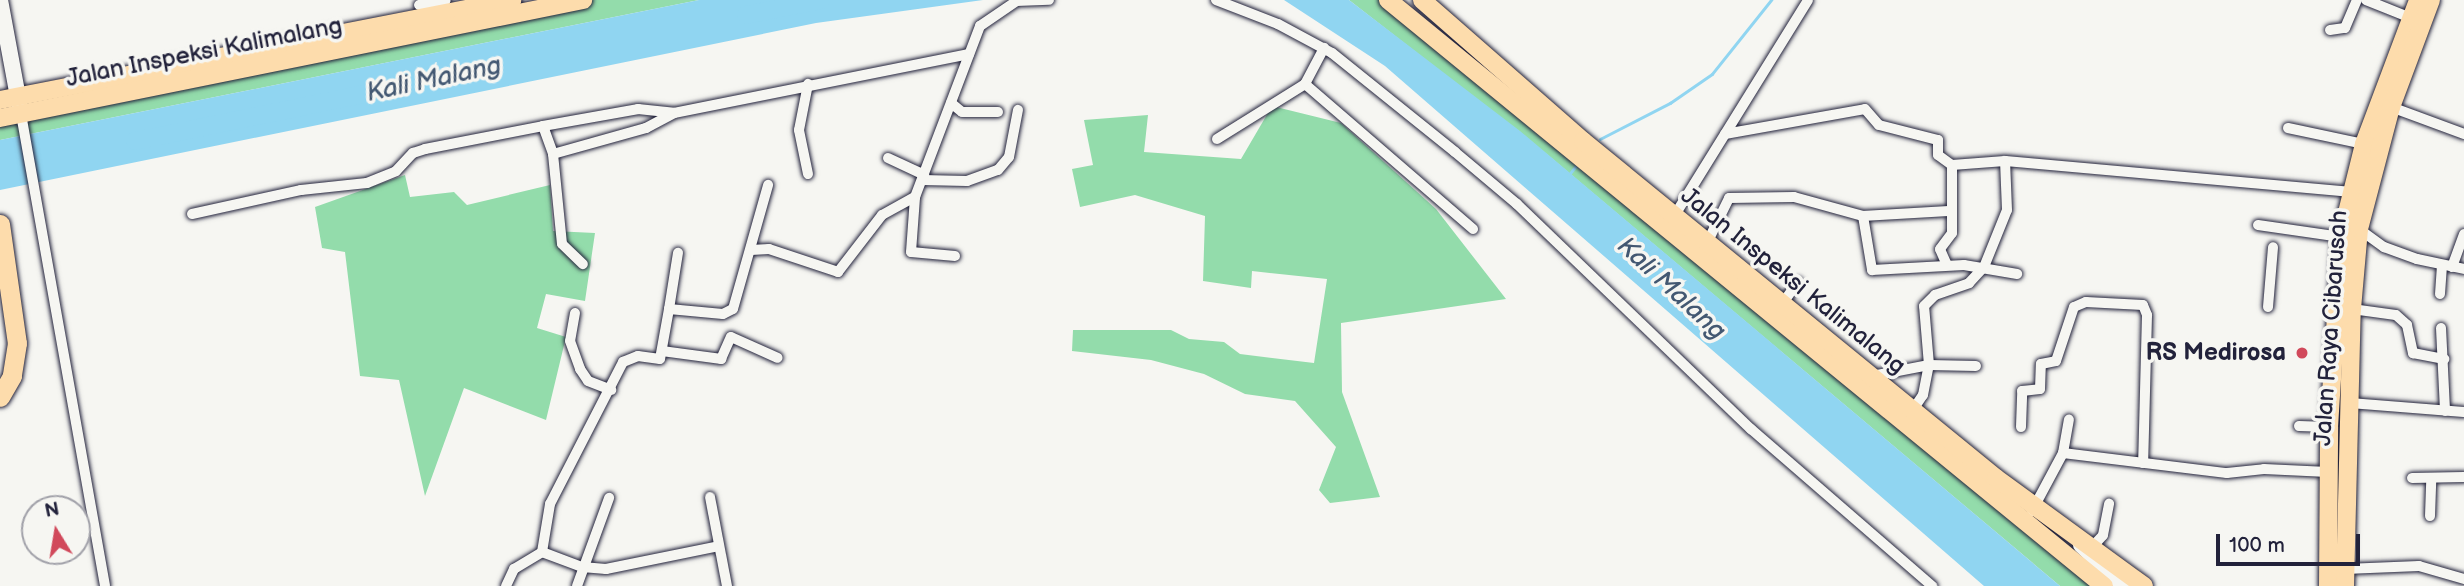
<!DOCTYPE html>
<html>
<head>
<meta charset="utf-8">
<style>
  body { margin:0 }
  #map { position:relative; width:2464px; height:586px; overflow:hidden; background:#f6f6f2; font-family:"Balsamiq Sans",sans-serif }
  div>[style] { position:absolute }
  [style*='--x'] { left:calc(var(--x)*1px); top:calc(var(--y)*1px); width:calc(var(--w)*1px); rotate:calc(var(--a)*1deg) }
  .green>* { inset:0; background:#93dcab }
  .water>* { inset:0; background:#90d5f1 }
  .stream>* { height:2.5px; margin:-1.25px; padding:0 1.25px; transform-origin:1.25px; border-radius:1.25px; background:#90d5f1 }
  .river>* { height:18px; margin:-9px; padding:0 9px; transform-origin:9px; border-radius:9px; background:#90d5f1 }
  .roads { filter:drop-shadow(0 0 2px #22223b) drop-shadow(0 0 2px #22223b) }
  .street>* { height:10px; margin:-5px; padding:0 5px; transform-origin:5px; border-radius:5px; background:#f6f6f2 }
  .secondary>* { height:16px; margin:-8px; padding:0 8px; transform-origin:8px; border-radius:8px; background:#f6f6f2 }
  .primary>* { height:18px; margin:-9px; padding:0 9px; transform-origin:9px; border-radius:9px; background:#fddcac }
  .highway>* { height:19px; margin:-9.5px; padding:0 9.5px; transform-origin:9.5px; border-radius:9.5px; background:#fddcac }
  .dots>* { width:19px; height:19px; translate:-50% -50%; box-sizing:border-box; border:4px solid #f6f6f2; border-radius:50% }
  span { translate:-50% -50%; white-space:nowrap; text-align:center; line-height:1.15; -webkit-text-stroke:7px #f6f6f2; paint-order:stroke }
  .street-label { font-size:24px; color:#22223b }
  .poi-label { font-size:24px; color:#22223b; font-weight:700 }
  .right { translate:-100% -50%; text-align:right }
  .water-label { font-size:26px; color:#435872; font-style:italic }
  .north { position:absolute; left:21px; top:495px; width:70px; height:70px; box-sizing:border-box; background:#f6f6f2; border:2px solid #a1a1a9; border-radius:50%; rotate:349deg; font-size:19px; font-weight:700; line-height:28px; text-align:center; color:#22223b }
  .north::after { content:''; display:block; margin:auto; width:24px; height:32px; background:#d1495b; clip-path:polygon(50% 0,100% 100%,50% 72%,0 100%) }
  .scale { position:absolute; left:2216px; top:534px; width:144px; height:32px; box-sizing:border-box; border:4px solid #22223b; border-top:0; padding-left:9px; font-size:21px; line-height:24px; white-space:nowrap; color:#22223b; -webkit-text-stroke:5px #f6f6f2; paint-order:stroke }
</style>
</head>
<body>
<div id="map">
  <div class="green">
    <i style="clip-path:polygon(584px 0,699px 0,0 140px,0 118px)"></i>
    <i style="clip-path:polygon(1349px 0,1388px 0,2105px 586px,2060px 586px,1549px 156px)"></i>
    <i style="clip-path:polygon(1272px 106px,1341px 123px,1436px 209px,1506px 299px,1341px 323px,1342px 392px,1380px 497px,1330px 503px,1319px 490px,1336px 447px,1295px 401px,1245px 394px,1204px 374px,1151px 360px,1072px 351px,1073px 330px,1171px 330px,1189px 339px,1224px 342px,1240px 354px,1314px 363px,1327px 279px,1252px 271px,1251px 288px,1203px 281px,1205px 216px,1135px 195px,1080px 207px,1072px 169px,1093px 165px,1084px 120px,1148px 115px,1144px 152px,1241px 159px)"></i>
    <i style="clip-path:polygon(405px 175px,410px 197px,454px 192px,467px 205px,550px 185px,553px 231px,595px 233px,585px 301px,546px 294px,537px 328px,566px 337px,546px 420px,464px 388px,425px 496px,399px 380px,360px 376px,345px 252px,322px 248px,315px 207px)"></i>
  </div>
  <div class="water">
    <i style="clip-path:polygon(699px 0,983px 0,816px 23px,0 190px,0 140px)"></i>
    <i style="clip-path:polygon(1284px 0,1349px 0,1520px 131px,2060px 586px,1984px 586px,1385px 66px)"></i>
  </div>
  <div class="stream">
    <i style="--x:1600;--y:139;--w:79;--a:-27.2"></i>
    <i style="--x:1670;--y:103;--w:51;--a:-34.6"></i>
    <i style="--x:1712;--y:74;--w:95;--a:-51.4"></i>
    <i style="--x:1568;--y:176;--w:11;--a:-52"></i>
  </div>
  <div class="river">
    <i style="--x:746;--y:15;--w:76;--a:-11.3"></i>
    <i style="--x:135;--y:141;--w:263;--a:-11.6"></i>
  </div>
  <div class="roads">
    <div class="street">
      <i style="--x:1216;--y:0;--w:66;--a:21.2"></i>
      <i style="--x:1278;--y:24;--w:61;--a:28.2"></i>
      <i style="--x:1332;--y:53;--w:158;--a:38.8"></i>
      <i style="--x:1455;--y:152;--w:81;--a:40"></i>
      <i style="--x:1517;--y:204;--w:325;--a:43.9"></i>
      <i style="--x:1751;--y:429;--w:240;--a:40.9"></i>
      <i style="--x:2366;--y:0;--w:48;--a:21.8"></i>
      <i style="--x:1016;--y:1;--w:33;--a:-2"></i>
      <i style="--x:419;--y:5;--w:27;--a:-10"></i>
      <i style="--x:2330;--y:30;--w:15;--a:-8"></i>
      <i style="--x:2345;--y:28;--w:30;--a:-67"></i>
      <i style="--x:1305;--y:84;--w:41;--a:-62.2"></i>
      <i style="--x:951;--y:103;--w:14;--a:39"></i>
      <i style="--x:962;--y:112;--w:36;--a:0"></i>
      <i style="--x:2391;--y:107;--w:78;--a:20.3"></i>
      <i style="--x:21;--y:114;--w:479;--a:79.9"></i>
      <i style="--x:543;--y:126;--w:97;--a:-10.1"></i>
      <i style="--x:638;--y:109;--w:36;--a:6"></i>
      <i style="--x:2288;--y:128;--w:78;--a:11.9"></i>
      <i style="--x:1725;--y:134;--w:142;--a:-10.1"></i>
      <i style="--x:1865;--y:109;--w:21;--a:49"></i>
      <i style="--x:1879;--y:125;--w:61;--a:14.3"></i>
      <i style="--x:1938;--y:140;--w:15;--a:90"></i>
      <i style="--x:1938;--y:155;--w:17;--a:36"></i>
      <i style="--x:1952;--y:165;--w:53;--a:-4.3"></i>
      <i style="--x:2005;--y:161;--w:346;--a:5.1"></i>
      <i style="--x:1217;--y:139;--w:104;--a:-32"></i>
      <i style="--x:1305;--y:84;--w:222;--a:40.8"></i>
      <i style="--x:553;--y:154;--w:97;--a:-15.6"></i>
      <i style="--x:646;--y:128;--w:32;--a:-28"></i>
      <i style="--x:674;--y:113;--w:301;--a:-11.3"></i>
      <i style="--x:888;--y:158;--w:40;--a:25"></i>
      <i style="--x:808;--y:174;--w:45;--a:-101.6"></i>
      <i style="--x:799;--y:130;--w:47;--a:-78.9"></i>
      <i style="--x:922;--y:180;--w:45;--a:1.3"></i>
      <i style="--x:967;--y:181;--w:33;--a:-20"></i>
      <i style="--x:998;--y:170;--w:17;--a:-50"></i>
      <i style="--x:1009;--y:157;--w:48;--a:-79.2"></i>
      <i style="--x:192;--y:214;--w:112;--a:-12.4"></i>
      <i style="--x:301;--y:190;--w:66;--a:-6.1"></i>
      <i style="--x:367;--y:183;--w:31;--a:-22"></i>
      <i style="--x:396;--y:171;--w:25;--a:-47"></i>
      <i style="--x:413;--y:153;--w:13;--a:-18"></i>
      <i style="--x:425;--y:149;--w:120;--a:-11"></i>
      <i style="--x:543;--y:126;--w:30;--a:70"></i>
      <i style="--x:553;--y:154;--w:90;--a:84.3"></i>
      <i style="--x:562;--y:244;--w:29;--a:44"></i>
      <i style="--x:1863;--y:216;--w:85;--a:-3.4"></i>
      <i style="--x:1673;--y:218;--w:256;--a:-58.2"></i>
      <i style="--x:2258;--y:225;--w:84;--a:8.2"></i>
      <i style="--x:2359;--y:229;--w:31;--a:36"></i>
      <i style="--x:2384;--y:247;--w:35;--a:20"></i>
      <i style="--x:2417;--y:259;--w:48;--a:12"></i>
      <i style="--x:1707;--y:243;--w:50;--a:-63.9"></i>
      <i style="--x:1729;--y:198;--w:65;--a:-0.9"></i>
      <i style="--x:1794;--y:197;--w:72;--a:15.4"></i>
      <i style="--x:1863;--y:216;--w:55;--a:80.5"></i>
      <i style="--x:1872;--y:270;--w:92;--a:-3.1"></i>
      <i style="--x:1964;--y:265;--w:54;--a:9.6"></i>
      <i style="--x:751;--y:250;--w:18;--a:-3"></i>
      <i style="--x:769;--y:249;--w:73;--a:18.4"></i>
      <i style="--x:838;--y:272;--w:72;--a:-52.3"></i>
      <i style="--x:882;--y:215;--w:38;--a:-29"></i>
      <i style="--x:955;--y:256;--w:44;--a:-174.8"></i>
      <i style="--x:911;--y:252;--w:55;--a:-85.8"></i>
      <i style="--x:915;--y:197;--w:183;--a:-69.2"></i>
      <i style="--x:980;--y:26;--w:46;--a:-34.4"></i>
      <i style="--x:1947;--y:265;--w:17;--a:-114"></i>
      <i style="--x:1940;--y:249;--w:20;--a:-53"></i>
      <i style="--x:1952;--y:233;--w:68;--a:-90"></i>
      <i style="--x:2452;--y:267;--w:35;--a:-70"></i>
      <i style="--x:2440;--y:294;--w:27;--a:-86"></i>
      <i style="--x:1782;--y:304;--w:27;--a:-54"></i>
      <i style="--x:2268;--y:307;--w:60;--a:-85.2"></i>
      <i style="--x:669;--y:309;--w:57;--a:-80.9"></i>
      <i style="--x:2352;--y:309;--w:44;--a:7.8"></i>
      <i style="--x:2396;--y:315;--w:15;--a:42"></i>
      <i style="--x:2407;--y:325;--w:29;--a:78"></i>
      <i style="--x:2413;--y:353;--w:32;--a:11"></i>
      <i style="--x:575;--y:313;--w:28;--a:100"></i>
      <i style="--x:570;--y:341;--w:30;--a:70"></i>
      <i style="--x:580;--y:369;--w:14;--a:56"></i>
      <i style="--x:588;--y:381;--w:25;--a:21"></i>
      <i style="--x:2441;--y:328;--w:83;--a:87.2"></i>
      <i style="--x:662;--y:351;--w:60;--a:7.7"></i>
      <i style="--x:721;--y:359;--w:24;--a:-66"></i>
      <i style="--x:731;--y:337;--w:51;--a:24.1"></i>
      <i style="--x:1872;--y:376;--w:58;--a:-10.9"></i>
      <i style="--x:1929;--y:365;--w:47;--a:1.2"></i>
      <i style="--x:2350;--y:403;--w:114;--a:4.5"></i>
      <i style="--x:1910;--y:414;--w:23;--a:-56"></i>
      <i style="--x:1923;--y:395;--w:31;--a:-79"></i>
      <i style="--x:1929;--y:365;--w:59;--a:-94.8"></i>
      <i style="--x:1924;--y:306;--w:16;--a:-45"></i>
      <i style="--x:1935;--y:295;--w:36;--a:-19"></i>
      <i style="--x:1969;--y:283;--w:22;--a:-47"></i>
      <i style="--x:1984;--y:267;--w:61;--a:-68"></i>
      <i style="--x:2007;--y:210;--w:49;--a:-92.3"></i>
      <i style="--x:2299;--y:426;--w:30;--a:2"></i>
      <i style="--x:2021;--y:427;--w:36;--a:-88"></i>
      <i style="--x:2022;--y:391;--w:18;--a:-6"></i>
      <i style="--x:2040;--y:389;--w:25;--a:-88"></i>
      <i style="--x:2041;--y:364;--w:15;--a:-11"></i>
      <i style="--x:2056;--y:361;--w:57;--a:-71.6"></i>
      <i style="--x:2074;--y:307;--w:13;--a:-23"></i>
      <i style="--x:2086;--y:302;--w:57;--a:3"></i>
      <i style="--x:2143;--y:305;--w:11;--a:68"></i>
      <i style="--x:2147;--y:315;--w:148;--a:91.5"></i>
      <i style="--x:2063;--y:453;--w:165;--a:7"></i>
      <i style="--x:2227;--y:473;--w:37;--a:-6"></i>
      <i style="--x:2264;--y:469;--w:64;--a:2.7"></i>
      <i style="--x:2412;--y:478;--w:52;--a:-1.1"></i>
      <i style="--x:710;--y:497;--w:91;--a:79.2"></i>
      <i style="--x:2032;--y:511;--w:66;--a:-61.9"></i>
      <i style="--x:2063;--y:453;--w:34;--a:-80"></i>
      <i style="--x:2430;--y:516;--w:38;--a:-88"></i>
      <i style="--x:2092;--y:547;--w:16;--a:-47"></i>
      <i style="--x:2103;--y:535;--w:32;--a:-79"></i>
      <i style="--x:542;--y:552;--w:49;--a:-80.5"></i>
      <i style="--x:550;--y:504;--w:160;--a:-62.8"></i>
      <i style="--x:623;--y:362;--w:16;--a:-22"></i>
      <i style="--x:638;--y:356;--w:22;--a:8"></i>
      <i style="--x:660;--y:359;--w:51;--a:-79.8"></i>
      <i style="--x:669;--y:309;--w:54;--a:5.3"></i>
      <i style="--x:723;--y:314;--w:11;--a:-27"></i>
      <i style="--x:733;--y:309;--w:129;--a:-74.2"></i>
      <i style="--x:542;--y:552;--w:43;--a:20.6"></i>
      <i style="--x:582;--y:567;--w:24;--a:5"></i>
      <i style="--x:606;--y:569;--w:115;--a:-11.5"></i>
      <i style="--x:2345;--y:569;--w:74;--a:-2.3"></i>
      <i style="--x:2419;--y:566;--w:47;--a:16.1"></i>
      <i style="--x:506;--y:586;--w:19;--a:-65"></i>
      <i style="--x:514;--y:569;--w:33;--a:-31"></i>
      <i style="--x:577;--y:586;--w:94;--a:-70"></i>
    </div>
    <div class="secondary">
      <i style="--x:0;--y:0;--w:110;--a:79.5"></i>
      <i style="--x:2081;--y:545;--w:59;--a:43.6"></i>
    </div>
    <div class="primary">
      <i style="--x:1388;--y:0;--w:925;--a:39.3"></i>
      <i style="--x:1422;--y:0;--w:214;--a:41.2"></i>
      <i style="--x:1583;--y:141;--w:533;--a:39.21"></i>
      <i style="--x:1996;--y:478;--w:183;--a:36.1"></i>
      <i style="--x:0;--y:100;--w:522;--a:-11.05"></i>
      <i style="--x:0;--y:118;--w:595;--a:-11.44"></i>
      <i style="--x:2328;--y:586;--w:159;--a:-89.6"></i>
      <i style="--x:2329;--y:427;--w:190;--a:-86.4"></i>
      <i style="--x:2341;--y:237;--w:96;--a:-76.1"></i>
      <i style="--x:2364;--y:144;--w:154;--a:-69.4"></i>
      <i style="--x:2345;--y:586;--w:277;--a:-88.6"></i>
      <i style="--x:2352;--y:309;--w:80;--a:-85"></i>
      <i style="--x:2359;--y:229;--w:126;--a:-75.3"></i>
      <i style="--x:2391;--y:107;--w:114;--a:-69.5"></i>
    </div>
    <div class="highway">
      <i style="--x:0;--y:224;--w:120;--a:81.9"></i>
      <i style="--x:17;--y:343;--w:33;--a:99"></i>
      <i style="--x:12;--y:376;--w:24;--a:120"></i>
    </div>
  </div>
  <div class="dots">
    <i style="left:2302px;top:353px;background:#d1495b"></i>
  </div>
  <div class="street-label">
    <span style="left:204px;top:52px;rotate:-11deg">Jalan Inspeksi Kalimalang</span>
    <span style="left:1793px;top:281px;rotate:39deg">Jalan Inspeksi Kalimalang</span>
    <span style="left:2331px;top:328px;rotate:-86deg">Jalan Raya Cibarusah</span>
  </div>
  <div class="poi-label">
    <span class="right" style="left:2286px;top:353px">RS Medirosa</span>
  </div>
  <div class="water-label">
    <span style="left:434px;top:80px;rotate:-12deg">Kali Malang</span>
    <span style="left:1671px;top:289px;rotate:43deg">Kali Malang</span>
  </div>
  <div class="north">N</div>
  <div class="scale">100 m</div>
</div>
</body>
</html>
